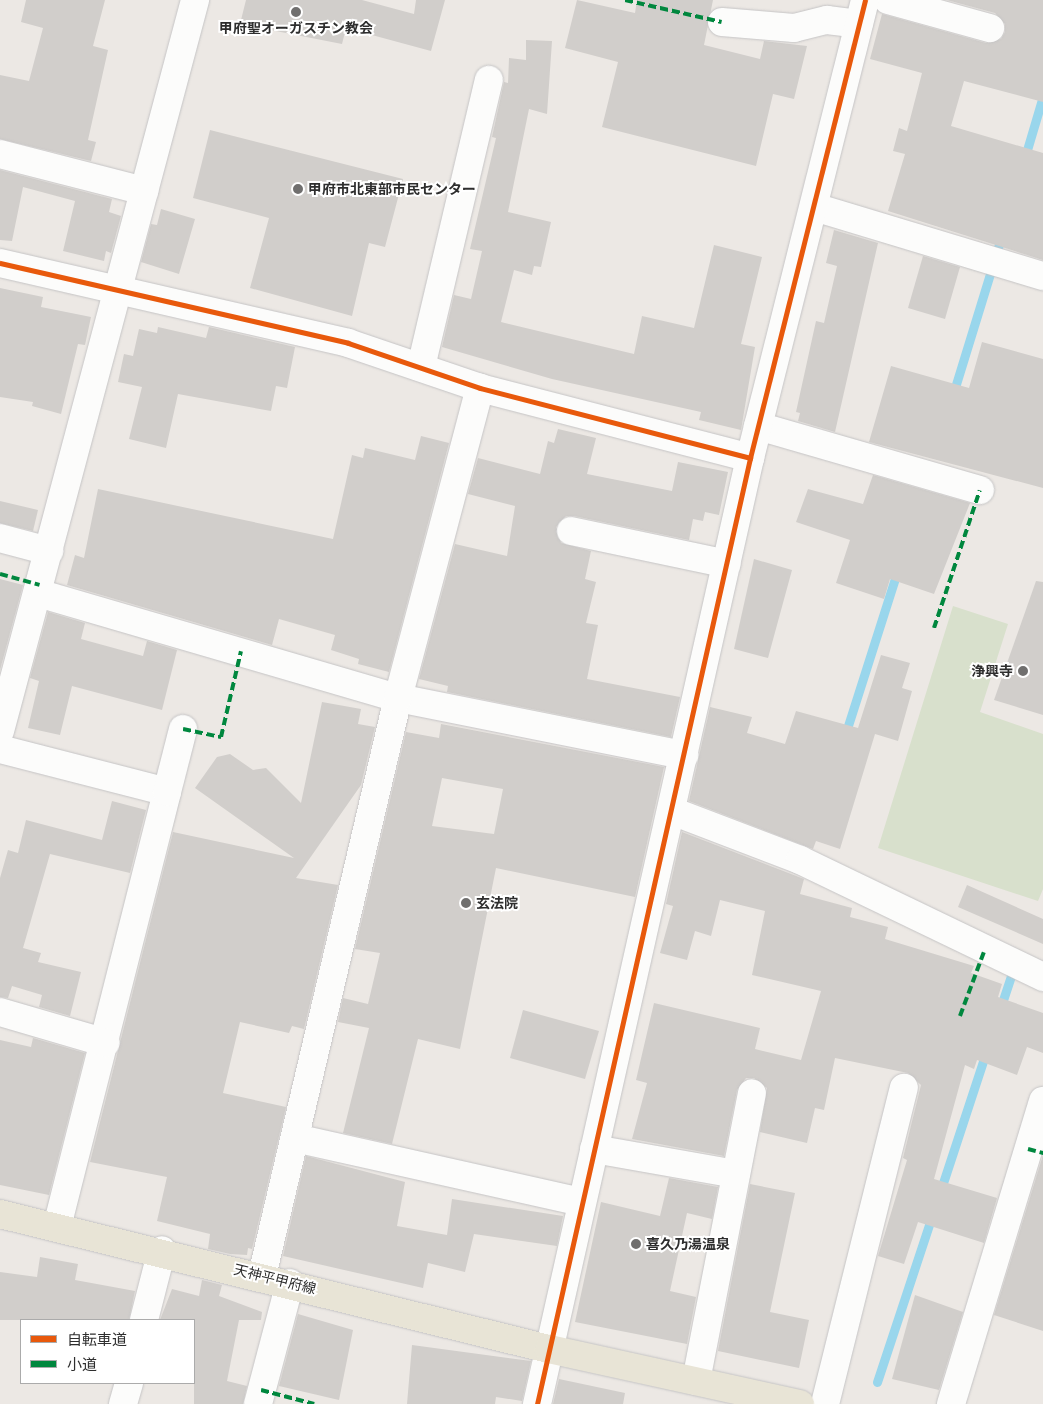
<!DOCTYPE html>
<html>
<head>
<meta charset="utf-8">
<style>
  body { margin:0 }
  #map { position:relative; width:1043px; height:1404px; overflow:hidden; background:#ece8e4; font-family:Cabin,"Noto Sans JP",sans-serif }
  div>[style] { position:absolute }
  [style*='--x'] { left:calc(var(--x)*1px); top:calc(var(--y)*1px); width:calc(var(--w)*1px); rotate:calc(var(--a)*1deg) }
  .cemetery>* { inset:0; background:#d8e0cc }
  .stream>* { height:9px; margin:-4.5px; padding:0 4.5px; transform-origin:4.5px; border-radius:4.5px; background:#99d6ec }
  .building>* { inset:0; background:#d1cecb }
  .roads { filter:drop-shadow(0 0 1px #c5c4c5) drop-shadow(0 0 1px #c5c4c5) }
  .minor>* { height:28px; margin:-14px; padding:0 14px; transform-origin:14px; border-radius:14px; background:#fcfcfb }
  .major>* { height:28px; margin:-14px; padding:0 14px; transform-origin:14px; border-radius:14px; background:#e8e4d6 }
  .quiet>* { height:4px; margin-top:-2px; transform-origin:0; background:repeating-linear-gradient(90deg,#00873e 0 8px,transparent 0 12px) }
  .cycleway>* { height:5px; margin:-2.5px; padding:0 2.5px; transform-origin:2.5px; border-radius:2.5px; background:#e8590c }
  .dots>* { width:14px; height:14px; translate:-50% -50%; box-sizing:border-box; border:2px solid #fff; border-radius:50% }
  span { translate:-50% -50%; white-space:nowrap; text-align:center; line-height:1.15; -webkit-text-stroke:4px #fff; paint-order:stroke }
  .poi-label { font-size:14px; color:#2e2e2e; font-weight:700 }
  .left { translate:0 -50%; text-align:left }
  .right { translate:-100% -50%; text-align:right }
  .street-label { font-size:14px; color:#2e2e2e }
  .legend { position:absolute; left:20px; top:1319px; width:175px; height:65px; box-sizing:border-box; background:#fff; border:1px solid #ababab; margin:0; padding:6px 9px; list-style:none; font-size:15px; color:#2e2e2e }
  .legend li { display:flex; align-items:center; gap:10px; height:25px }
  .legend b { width:25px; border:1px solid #ababab }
</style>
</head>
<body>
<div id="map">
  <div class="cemetery">
    <i style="clip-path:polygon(953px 606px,1008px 624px,980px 712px,1043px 734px,1043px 889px,1038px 901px,878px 848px)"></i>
  </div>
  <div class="stream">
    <i style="--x:1024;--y:160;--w:67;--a:-73.5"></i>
    <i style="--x:953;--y:394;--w:166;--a:-72.9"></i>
    <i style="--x:845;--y:735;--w:174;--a:-72.3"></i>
    <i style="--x:1000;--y:1009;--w:44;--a:-71.6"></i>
    <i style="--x:940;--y:1192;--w:147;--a:-71.8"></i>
    <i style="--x:877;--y:1382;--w:175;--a:-71.7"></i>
  </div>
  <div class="building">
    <i style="clip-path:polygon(26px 0,105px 0,93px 46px,108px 50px,88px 140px,96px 142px,91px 161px,0 139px,0 75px,29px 81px,43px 28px,21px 22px)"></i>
    <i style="clip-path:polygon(246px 0,362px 0,414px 14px,416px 0,445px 0,431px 51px,346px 28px,342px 44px,240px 24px)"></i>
    <i style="clip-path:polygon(577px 0,635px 13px,637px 0,713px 0,704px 45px,760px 59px,764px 41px,807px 46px,794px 99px,773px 94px,756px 166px,602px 127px,618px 62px,565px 48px)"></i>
    <i style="clip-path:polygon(947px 0,1043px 0,1043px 102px,964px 81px,951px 126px,1043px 153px,1043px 260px,888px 211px,905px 154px,893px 151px,899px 128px,907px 131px,922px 73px,870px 59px,882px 14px,986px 43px,1001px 39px,1005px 32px,1005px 24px,995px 13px)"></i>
    <i style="clip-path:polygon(526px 40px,552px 41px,547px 114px,529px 109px,508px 212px,551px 222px,541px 267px,534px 266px,532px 275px,514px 270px,501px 322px,634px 354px,642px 316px,694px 328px,714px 245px,762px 257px,741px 344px,755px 347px,741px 430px,699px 420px,701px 412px,552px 379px,442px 347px,454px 295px,471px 299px,482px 251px,470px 249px,496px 138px,492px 137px,504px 82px,508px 83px,509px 58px,526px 60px)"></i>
    <i style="clip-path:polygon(210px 130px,403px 179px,385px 247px,369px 243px,352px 316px,250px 288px,269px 218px,193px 198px)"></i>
    <i style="clip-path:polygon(0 170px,112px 199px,109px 212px,121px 216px,111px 253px,106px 251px,104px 261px,63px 251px,75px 201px,23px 187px,12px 241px,0 240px)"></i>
    <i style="clip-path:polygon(161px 209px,195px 219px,179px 274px,141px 262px,151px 224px,157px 225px)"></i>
    <i style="clip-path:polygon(834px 230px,878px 243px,835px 432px,798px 421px,800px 413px,796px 412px,816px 321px,824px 323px,837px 266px,826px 263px)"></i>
    <i style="clip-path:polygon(923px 256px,960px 267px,945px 319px,908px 308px)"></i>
    <i style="clip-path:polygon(0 288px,43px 297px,41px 307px,91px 317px,85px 345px,78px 344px,61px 414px,32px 406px,33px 402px,0 397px)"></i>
    <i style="clip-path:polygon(158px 327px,206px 338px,209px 327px,295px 347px,287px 388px,276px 386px,271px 411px,178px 394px,166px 448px,129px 439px,142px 387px,118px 382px,124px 354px,133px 356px,139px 329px,157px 333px)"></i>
    <i style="clip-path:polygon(982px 342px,1043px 359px,1043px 488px,869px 442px,891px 366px,969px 388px)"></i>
    <i style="clip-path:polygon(558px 429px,596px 438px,587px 474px,672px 491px,678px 462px,728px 472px,719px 515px,705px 512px,703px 521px,693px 519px,689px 540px,574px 516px,566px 516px,556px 527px,561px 543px,591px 551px,585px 579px,596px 582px,586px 623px,598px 625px,587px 679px,680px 697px,671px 737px,447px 692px,448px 686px,419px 679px,455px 544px,507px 556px,515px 506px,468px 494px,478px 458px,540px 474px,548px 441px,554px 443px)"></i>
    <i style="clip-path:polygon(421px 436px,449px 443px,389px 672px,358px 664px,359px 659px,331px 650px,335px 635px,279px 619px,272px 645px,67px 585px,75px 555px,84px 558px,98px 489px,333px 539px,352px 455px,363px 458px,365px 448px,415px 460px)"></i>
    <i style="clip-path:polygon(873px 475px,970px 503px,934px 594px,890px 579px,884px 599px,836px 583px,850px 540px,796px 522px,808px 489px,863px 504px)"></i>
    <i style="clip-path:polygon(0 501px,38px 510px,33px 531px,0 523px)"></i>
    <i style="clip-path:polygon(754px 559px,792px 570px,768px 658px,734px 649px)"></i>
    <i style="clip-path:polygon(0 579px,23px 585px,0 670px)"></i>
    <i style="clip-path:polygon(1036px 581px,1043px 582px,1043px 715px,994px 700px)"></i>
    <i style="clip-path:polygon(48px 612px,85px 623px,81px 639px,143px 656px,147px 641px,177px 650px,162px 710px,72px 686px,60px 735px,28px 728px,39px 681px,30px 678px)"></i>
    <i style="clip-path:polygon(881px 655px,910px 663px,902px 688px,912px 691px,898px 741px,875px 734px,840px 849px,816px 841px,813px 849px,689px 801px,710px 707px,752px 717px,747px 733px,785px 744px,796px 711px,858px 728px)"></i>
    <i style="clip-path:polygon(322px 702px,361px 709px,358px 724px,375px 727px,361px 785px,296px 878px,338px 885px,304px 1029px,292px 1026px,289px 1033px,240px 1022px,223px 1093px,286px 1107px,252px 1249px,248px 1248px,247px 1255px,230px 1254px,208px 1249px,210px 1234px,157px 1221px,167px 1177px,90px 1162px,173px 832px,294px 858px,195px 788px,217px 757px,230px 754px,253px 770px,266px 768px,301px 803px)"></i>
    <i style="clip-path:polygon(evenodd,441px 724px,664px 767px,635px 897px,496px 868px,460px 1049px,418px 1039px,392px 1144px,343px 1133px,369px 1028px,338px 1022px,343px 998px,368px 1004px,380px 953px,355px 949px,406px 732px,439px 738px,441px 724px,442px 778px,503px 789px,494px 834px,432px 826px,442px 778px)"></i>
    <i style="clip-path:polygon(112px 801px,146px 810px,130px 873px,50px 854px,23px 948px,41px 953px,38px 962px,81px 972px,70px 1016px,39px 1007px,42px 995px,12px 986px,8px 998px,0 997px,0 878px,8px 850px,18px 853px,26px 820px,102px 840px)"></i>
    <i style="clip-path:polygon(682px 832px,804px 879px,800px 894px,852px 908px,850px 917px,888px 927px,885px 939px,974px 966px,971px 973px,1002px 984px,998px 997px,1043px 1013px,1043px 1053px,1027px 1047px,1017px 1075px,977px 1060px,974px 1069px,965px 1065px,934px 1179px,997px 1198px,984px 1243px,918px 1222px,904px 1264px,878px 1256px,907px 1160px,903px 1158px,921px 1085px,908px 1073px,835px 1058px,824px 1110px,815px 1108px,807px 1143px,760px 1132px,767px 1088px,754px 1078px,746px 1078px,737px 1090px,724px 1156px,632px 1139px,647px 1083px,636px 1080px,654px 1003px,760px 1028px,755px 1049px,801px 1060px,821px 991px,752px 975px,765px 911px,720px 900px,711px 936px,695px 931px,687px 960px,660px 953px,673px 906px,666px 904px)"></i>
    <i style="clip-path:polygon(967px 885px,1043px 919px,1043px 944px,958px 907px)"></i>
    <i style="clip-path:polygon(523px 1010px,599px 1031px,585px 1079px,510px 1058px)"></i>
    <i style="clip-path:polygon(33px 1038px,85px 1053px,49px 1195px,0 1185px,0 1040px,31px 1047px)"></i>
    <i style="clip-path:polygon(1043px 1155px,1043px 1331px,994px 1315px)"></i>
    <i style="clip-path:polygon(306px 1156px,405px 1182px,397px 1226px,447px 1235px,452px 1199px,563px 1216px,557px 1246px,474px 1234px,465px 1272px,428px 1263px,423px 1288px,283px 1256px)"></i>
    <i style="clip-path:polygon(669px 1178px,718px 1187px,712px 1219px,687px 1213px,670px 1291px,696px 1297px,687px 1344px,575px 1322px,601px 1202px,660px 1216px)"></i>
    <i style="clip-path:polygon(750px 1184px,795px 1193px,770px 1312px,809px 1320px,799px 1368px,718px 1351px)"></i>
    <i style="clip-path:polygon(40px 1257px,78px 1264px,75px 1280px,135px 1291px,129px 1320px,0 1320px,0 1272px,37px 1277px)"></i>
    <i style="clip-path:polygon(202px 1280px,222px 1285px,219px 1296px,262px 1312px,261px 1320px,239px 1320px,227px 1381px,247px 1386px,243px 1404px,194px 1404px,194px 1320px,160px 1320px,172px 1289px,199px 1296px)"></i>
    <i style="clip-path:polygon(915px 1295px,963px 1312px,939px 1390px,892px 1379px)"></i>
    <i style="clip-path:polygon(298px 1314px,353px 1330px,339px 1400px,279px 1386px)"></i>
    <i style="clip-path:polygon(412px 1345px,531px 1361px,522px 1401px,496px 1397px,495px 1404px,407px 1404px)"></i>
    <i style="clip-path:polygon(559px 1379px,625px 1393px,623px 1404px,553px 1404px)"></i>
  </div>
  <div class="roads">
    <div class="minor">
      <i style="--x:888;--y:0;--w:106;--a:15.4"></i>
      <i style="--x:722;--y:22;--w:72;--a:4.8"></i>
      <i style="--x:794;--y:28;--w:34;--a:-14"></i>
      <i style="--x:827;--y:20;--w:32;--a:7"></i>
      <i style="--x:0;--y:154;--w:149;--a:14.4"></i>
      <i style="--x:814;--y:207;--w:239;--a:16.8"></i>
      <i style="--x:0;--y:263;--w:357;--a:12.9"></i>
      <i style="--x:348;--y:343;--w:139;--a:18.8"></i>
      <i style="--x:480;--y:388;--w:279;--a:14.5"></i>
      <i style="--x:421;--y:367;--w:295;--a:-76.7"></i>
      <i style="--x:758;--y:426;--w:231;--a:16.1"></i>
      <i style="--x:571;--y:531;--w:159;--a:11.9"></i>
      <i style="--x:0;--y:538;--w:51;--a:14.9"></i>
      <i style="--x:38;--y:593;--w:375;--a:16.3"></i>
      <i style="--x:398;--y:698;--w:292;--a:11.3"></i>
      <i style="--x:0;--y:731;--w:757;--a:-75.06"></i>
      <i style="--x:0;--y:749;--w:172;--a:14.4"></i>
      <i style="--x:167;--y:792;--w:449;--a:104.2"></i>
      <i style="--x:167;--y:792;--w:65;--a:-75.7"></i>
      <i style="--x:672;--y:811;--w:137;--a:20.9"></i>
      <i style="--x:800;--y:860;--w:270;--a:25.7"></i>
      <i style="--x:0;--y:1012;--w:110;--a:16.3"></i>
      <i style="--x:295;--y:1138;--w:294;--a:12.6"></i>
      <i style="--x:594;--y:1149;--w:144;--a:10"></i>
      <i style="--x:262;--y:1276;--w:594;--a:-76.76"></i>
      <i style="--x:398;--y:698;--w:321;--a:-75.2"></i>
      <i style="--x:144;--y:1320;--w:72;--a:-75.6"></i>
      <i style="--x:696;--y:1381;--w:293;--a:-79"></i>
      <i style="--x:123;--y:1404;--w:22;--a:-74"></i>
      <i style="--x:258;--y:1404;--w:125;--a:-75.2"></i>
      <i style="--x:537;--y:1404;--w:970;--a:-77.31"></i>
      <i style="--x:750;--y:458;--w:472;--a:-75.9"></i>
      <i style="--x:825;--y:1404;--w:326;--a:-76"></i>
      <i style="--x:951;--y:1404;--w:317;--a:-73.1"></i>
    </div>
    <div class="major">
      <i style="--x:0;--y:1214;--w:565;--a:13.82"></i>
      <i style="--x:549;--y:1349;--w:257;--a:12.4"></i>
    </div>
  </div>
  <div class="quiet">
    <i style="--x:625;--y:0;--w:99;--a:12.8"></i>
    <i style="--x:0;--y:574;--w:41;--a:15.4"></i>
    <i style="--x:934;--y:628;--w:145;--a:-71.6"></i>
    <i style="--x:183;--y:729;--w:39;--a:12"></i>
    <i style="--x:221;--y:737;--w:88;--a:-76.9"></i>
    <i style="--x:960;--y:1016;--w:72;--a:-69.5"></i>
    <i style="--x:1028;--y:1149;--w:16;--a:15"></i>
    <i style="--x:261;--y:1390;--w:55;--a:14.8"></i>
  </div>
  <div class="cycleway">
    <i style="--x:0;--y:263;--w:357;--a:12.9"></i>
    <i style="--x:348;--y:343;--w:139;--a:18.8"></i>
    <i style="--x:480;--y:388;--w:279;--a:14.5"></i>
    <i style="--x:537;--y:1404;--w:970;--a:-77.31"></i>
    <i style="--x:750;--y:458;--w:472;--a:-75.9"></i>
  </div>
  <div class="dots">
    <i style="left:296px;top:12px;background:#706f6e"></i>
    <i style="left:298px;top:189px;background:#706f6e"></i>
    <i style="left:1023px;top:671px;background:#706f6e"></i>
    <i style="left:466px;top:903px;background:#706f6e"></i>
    <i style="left:636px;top:1244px;background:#706f6e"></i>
  </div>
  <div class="poi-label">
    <span style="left:296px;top:28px">甲府聖オーガスチン教会</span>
    <span class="left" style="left:308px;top:189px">甲府市北東部市民センター</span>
    <span class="right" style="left:1013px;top:671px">浄興寺</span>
    <span class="left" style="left:476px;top:903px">玄法院</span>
    <span class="left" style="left:646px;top:1244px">喜久乃湯温泉</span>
  </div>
  <div class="street-label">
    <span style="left:275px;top:1279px;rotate:14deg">天神平甲府線</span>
  </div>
  <ul class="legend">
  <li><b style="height:6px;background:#e8590c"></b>自転車道</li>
  <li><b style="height:6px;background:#00873e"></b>小道</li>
  </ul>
</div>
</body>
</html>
